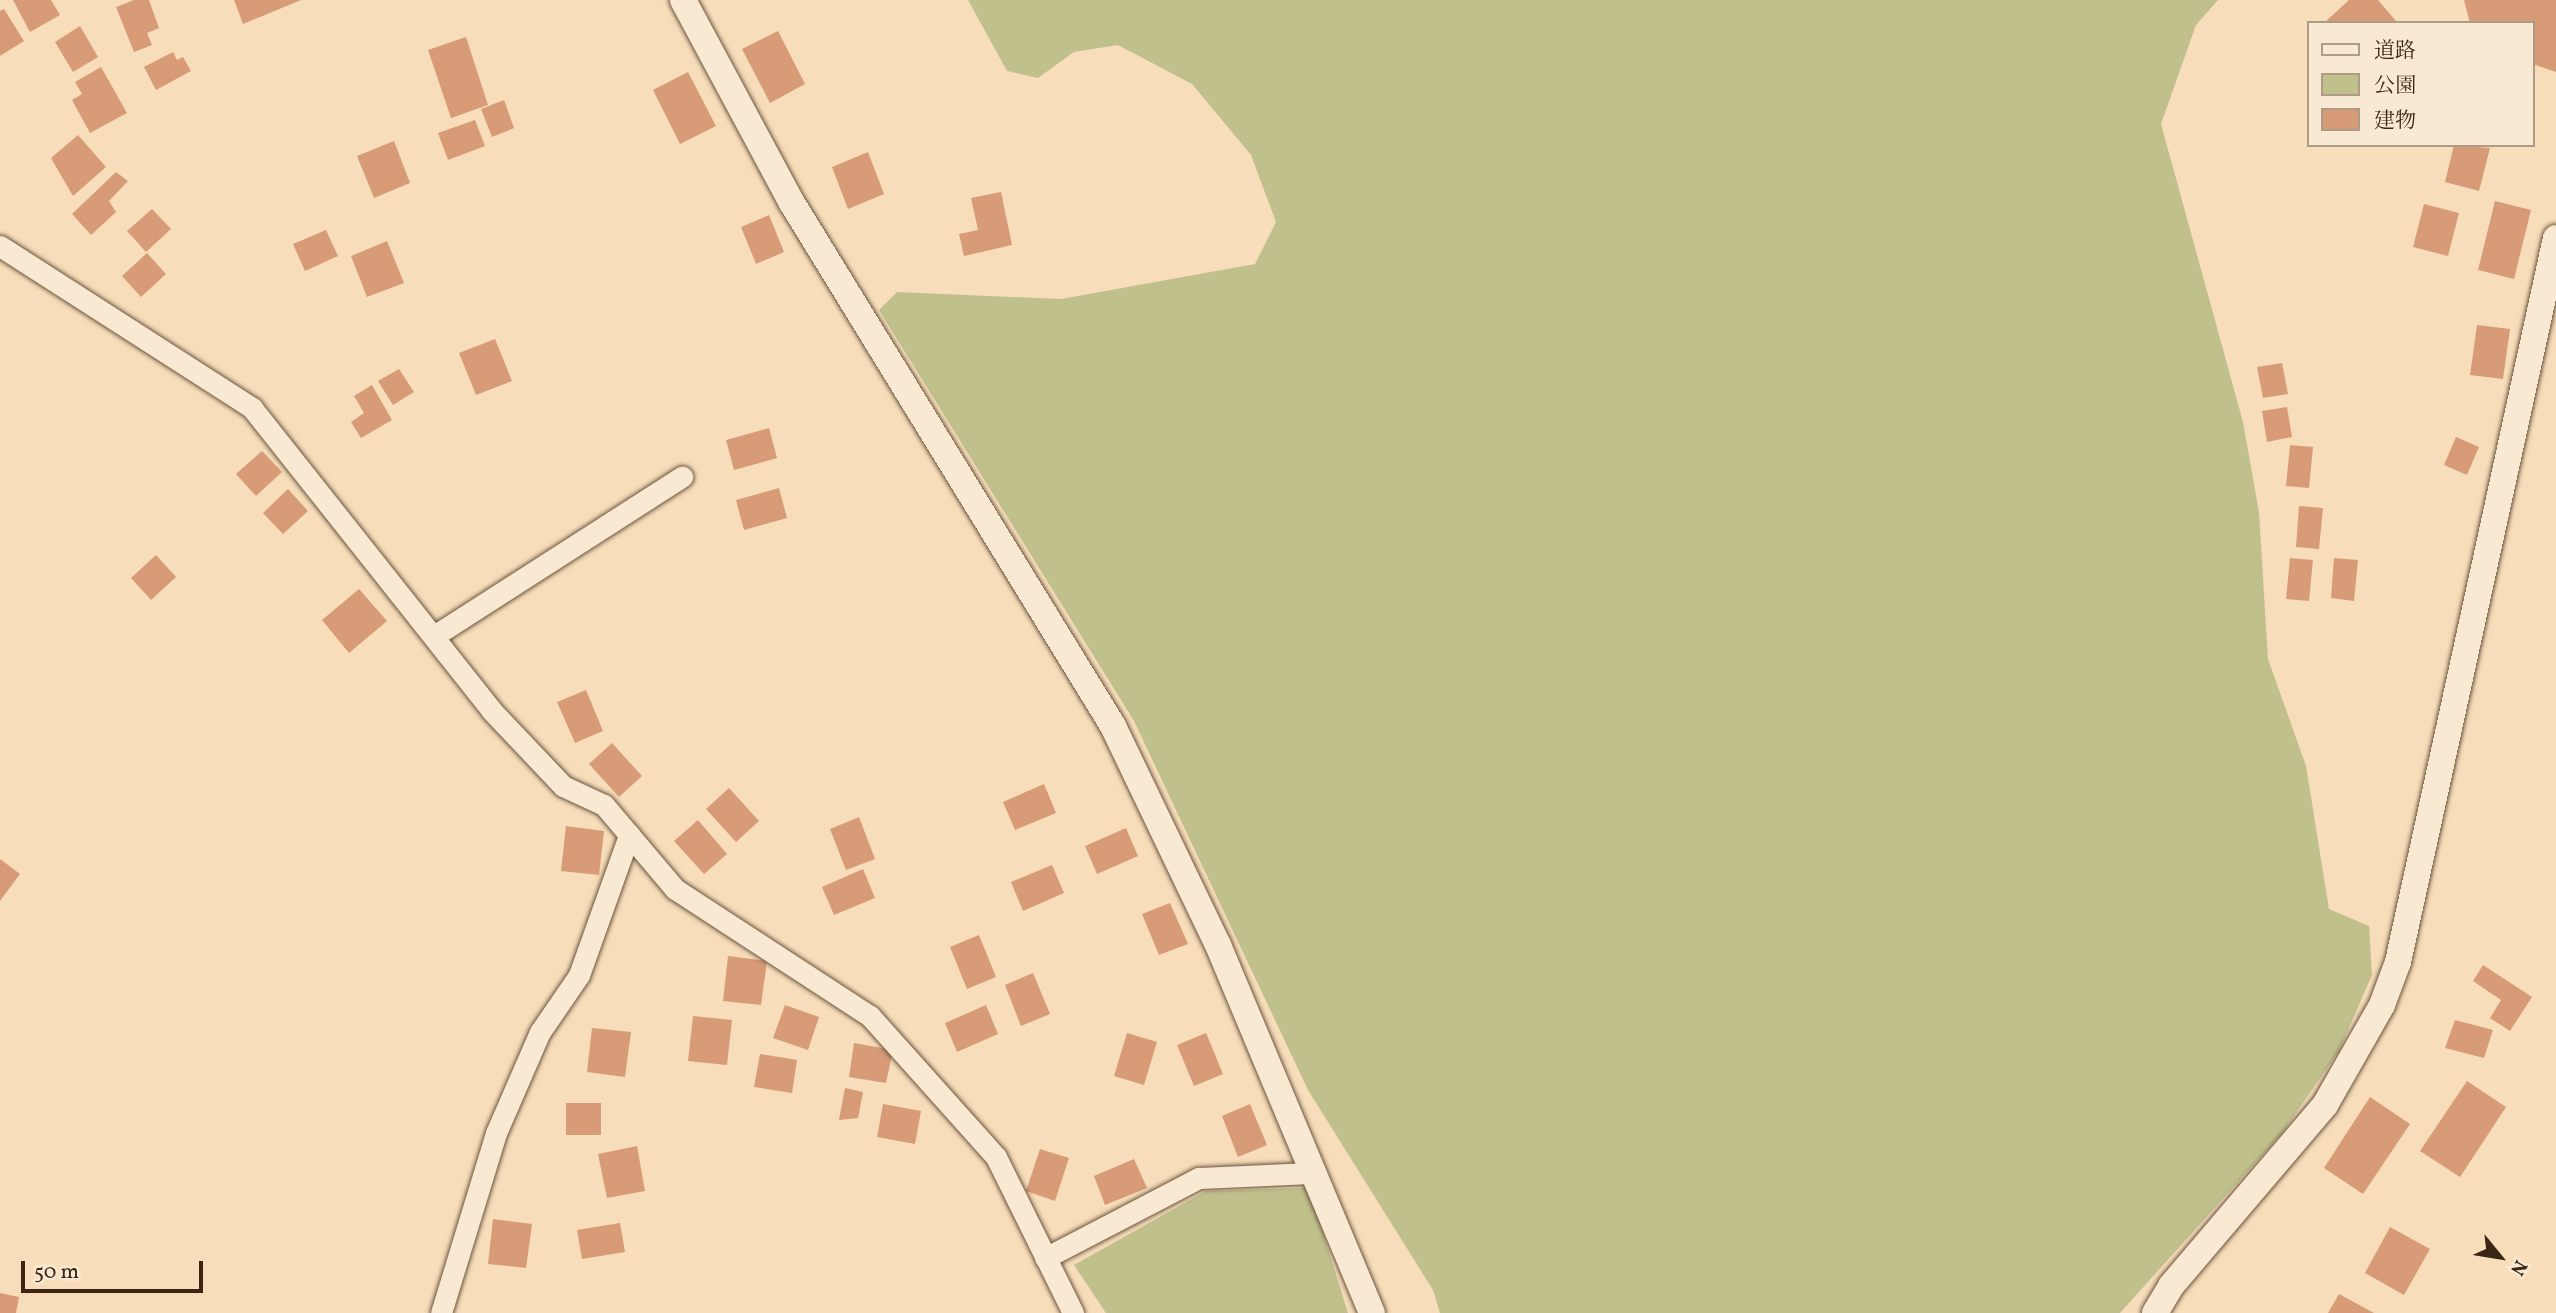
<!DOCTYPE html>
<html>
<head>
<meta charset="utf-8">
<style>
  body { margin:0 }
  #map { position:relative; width:2556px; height:1313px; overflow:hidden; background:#f7ddb9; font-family:Vollkorn,"Noto Serif JP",serif }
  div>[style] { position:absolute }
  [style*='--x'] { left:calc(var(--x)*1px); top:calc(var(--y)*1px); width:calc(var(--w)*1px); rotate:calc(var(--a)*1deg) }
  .green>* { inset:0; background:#c0c08d }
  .building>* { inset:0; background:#d79b77 }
  .roads { filter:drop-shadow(0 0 2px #6a543f) drop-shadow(0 0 2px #6a543f) }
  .minor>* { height:21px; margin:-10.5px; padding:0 10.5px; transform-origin:10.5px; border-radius:10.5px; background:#fae9d2 }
  .tertiary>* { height:26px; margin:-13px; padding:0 13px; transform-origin:13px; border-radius:13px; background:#fae9d2 }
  span { translate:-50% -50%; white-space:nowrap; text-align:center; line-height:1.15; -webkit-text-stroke:5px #fae9d2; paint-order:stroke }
  .legend { position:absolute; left:2307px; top:21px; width:228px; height:126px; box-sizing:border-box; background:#fae9d2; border:2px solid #ae9b87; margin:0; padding:9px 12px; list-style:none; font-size:21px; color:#3b2616 }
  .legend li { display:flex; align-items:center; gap:14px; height:35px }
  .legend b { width:35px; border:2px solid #ae9b87 }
  .north { position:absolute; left:2465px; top:1222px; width:70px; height:70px; -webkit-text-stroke:5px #fae9d2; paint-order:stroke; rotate:120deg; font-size:19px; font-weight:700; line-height:28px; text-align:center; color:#3b2616 }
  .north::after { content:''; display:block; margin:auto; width:24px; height:32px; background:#3b2616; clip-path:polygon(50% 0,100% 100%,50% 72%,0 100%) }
  .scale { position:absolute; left:21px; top:1261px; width:182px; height:32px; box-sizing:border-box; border:4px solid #3b2616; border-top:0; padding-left:9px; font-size:21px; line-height:24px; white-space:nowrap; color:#3b2616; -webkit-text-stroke:5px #fae9d2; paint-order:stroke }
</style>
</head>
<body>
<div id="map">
  <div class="green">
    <i style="clip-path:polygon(968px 0,2218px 0,2196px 25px,2161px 124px,2243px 422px,2259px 512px,2268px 659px,2306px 766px,2329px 909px,2369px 926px,2372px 975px,2339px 1051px,2282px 1133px,2120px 1313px,1440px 1313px,1433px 1290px,1308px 1090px,1134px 721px,879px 310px,897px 292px,1061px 299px,1255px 264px,1276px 222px,1251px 155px,1192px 84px,1118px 45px,1074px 52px,1038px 78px,1007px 71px)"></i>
    <i style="clip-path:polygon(1309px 1188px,1348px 1313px,1106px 1313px,1074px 1265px,1206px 1191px)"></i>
  </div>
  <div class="building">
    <i style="clip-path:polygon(13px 0,51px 0,60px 15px,30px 32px)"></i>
    <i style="clip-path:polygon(134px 0,149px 0,159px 28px,147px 33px,152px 45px,134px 52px,116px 7px)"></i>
    <i style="clip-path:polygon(234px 0,301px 0,243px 24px)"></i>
    <i style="clip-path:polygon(2349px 0,2378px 0,2396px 21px,2324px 23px)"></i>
    <i style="clip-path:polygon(2464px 0,2556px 0,2556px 72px,2533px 64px,2533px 23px,2470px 23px)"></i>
    <i style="clip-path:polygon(4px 9px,24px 41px,0 56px,0 11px)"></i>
    <i style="clip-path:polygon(80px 26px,98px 57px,73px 72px,55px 42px)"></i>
    <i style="clip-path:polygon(778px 31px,805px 84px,770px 103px,742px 49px)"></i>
    <i style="clip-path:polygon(466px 37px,488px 105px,451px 118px,428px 50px)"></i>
    <i style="clip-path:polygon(173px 52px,177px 60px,183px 57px,191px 71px,156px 90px,144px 67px)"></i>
    <i style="clip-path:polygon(101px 67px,127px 113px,90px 133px,72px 100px,82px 94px,75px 82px)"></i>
    <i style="clip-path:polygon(688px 72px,716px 126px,680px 144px,653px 90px)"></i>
    <i style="clip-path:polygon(504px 100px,514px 128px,492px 137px,481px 109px)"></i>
    <i style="clip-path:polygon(475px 120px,485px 146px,448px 160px,438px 133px)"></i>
    <i style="clip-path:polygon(78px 135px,106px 167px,73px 196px,51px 158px)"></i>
    <i style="clip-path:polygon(394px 141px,410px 183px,374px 198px,357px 156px)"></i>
    <i style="clip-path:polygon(2454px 145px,2490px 148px,2479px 191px,2445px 182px)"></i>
    <i style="clip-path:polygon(868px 152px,884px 194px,848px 209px,832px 167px)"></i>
    <i style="clip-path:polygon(116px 172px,128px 181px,109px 201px,116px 212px,91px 235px,72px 214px)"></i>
    <i style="clip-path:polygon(1001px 192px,1012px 245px,964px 256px,959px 234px,978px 230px,971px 198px)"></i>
    <i style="clip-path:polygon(2495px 201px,2531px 210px,2514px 279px,2478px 270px)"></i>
    <i style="clip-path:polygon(2424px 204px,2459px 213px,2448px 256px,2413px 247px)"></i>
    <i style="clip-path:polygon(152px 209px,171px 229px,146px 252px,127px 231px)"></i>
    <i style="clip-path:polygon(769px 215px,784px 252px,756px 264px,741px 227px)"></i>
    <i style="clip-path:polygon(326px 230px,338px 256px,305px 271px,293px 244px)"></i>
    <i style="clip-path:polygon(387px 241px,404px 283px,367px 297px,351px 256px)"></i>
    <i style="clip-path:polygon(147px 253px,166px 274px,141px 297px,122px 276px)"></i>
    <i style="clip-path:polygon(2477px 325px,2510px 329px,2503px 379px,2470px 375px)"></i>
    <i style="clip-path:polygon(495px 339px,512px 381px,476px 395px,459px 353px)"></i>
    <i style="clip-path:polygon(2282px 363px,2288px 394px,2263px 398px,2257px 367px)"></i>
    <i style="clip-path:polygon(399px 369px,414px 392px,393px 405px,378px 381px)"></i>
    <i style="clip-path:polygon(372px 385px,392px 420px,361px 438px,351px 422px,364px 413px,354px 396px)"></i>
    <i style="clip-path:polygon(2287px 407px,2292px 437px,2267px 442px,2262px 411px)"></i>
    <i style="clip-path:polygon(769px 428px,777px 458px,734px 470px,726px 440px)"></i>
    <i style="clip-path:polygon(2456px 437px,2479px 447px,2467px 475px,2444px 465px)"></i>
    <i style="clip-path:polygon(2290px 445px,2313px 447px,2309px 488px,2286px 486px)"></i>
    <i style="clip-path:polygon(262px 451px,282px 472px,256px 496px,236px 474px)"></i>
    <i style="clip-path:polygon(779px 488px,787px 518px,744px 530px,736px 500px)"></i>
    <i style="clip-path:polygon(288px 489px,308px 511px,283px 534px,263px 513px)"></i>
    <i style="clip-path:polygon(2299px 506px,2323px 508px,2319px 549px,2296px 547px)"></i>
    <i style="clip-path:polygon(156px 555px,176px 577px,151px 600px,131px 578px)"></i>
    <i style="clip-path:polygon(2290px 558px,2313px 560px,2309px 601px,2286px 599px)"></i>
    <i style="clip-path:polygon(2334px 558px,2358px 560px,2354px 601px,2331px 598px)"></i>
    <i style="clip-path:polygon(359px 589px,387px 621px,349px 653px,322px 620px)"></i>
    <i style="clip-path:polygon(586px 690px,603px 731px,575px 743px,557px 702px)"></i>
    <i style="clip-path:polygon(612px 743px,642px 776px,619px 797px,589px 764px)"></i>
    <i style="clip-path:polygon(1044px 784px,1056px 813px,1015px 830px,1003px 802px)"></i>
    <i style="clip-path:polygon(729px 788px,759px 821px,736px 842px,706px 809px)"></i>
    <i style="clip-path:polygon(859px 817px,875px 859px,846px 870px,830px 829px)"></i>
    <i style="clip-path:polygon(698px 820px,727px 854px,704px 874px,674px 841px)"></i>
    <i style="clip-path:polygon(566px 826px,604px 831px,599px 875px,561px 871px)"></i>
    <i style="clip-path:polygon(1126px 828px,1138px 856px,1097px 874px,1085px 846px)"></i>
    <i style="clip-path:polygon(0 859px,20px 874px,0 901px)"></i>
    <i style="clip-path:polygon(1052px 865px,1064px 893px,1023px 911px,1011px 882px)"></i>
    <i style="clip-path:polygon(863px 869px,875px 898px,834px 915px,822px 887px)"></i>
    <i style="clip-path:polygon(1170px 903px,1188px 944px,1159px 955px,1142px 914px)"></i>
    <i style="clip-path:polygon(979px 935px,996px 977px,967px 989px,950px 947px)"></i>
    <i style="clip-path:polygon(728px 956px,767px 961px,761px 1005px,723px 1001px)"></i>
    <i style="clip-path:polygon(2483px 965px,2532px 997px,2510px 1031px,2490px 1018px,2501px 1000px,2473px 981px)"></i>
    <i style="clip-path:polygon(1033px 973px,1050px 1014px,1021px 1026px,1005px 985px)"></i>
    <i style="clip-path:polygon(785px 1005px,819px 1017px,808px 1050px,773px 1038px)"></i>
    <i style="clip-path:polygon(986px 1005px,998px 1034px,957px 1052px,945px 1023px)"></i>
    <i style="clip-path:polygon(693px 1016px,732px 1020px,727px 1065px,688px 1061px)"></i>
    <i style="clip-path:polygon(2455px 1020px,2493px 1030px,2484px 1058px,2445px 1048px)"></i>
    <i style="clip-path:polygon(592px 1028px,631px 1032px,625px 1077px,587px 1072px)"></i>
    <i style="clip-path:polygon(1127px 1033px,1157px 1042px,1144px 1085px,1114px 1076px)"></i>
    <i style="clip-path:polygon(1206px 1033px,1223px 1074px,1194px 1086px,1177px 1045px)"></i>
    <i style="clip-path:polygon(854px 1043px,893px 1050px,886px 1083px,849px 1077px)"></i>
    <i style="clip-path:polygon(760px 1054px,797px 1060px,792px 1093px,754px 1087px)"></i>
    <i style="clip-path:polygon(2467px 1081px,2506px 1107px,2460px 1177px,2420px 1151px)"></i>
    <i style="clip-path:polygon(845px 1088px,863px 1092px,858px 1118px,839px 1120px)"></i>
    <i style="clip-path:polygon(2370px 1097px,2410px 1124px,2363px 1194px,2324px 1168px)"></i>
    <i style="clip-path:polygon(566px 1103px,601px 1103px,601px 1135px,566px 1135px)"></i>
    <i style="clip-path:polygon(883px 1104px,921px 1111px,915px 1144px,877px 1137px)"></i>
    <i style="clip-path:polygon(1250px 1104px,1267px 1145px,1238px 1157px,1222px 1116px)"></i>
    <i style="clip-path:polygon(637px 1146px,645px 1191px,607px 1198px,598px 1154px)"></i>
    <i style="clip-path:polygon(1040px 1149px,1069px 1158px,1055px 1201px,1026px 1191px)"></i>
    <i style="clip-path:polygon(1134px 1159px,1147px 1188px,1105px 1205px,1094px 1176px)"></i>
    <i style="clip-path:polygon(493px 1219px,532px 1224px,526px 1268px,488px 1264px)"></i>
    <i style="clip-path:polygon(620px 1223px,625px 1252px,582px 1259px,577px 1230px)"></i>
    <i style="clip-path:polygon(2390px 1227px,2430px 1249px,2404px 1295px,2365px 1273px)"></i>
    <i style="clip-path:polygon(0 1293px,19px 1297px,16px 1313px,0 1313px)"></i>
    <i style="clip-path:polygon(2339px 1294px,2374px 1313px,2328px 1313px)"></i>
  </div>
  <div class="roads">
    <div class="minor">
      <i style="--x:0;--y:246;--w:300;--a:32.7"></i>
      <i style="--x:252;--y:408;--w:385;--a:51.6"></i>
      <i style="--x:491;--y:710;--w:105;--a:46.5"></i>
      <i style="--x:563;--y:786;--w:45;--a:24.9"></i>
      <i style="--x:604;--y:805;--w:110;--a:49.8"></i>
      <i style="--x:675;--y:889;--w:233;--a:33.1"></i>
      <i style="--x:870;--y:1016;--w:189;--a:48.2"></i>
      <i style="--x:996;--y:1157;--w:174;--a:63.7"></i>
      <i style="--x:434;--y:636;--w:295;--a:-32.7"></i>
      <i style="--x:1045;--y:1258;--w:174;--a:-27.5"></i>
      <i style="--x:1199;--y:1178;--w:112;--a:-2.6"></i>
      <i style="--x:441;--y:1313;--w:188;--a:-73"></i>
      <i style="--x:496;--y:1133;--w:110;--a:-66.5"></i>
      <i style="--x:540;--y:1032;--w:69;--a:-55.6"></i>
      <i style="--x:579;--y:975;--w:149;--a:-70.3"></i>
    </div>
    <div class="tertiary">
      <i style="--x:683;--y:0;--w:230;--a:61.8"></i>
      <i style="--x:792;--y:203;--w:614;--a:58.46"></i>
      <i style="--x:1113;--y:726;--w:243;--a:64.4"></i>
      <i style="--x:1218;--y:945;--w:399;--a:67.3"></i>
      <i style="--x:2155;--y:1313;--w:31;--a:-59"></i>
      <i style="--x:2171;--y:1286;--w:238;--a:-49.6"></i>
      <i style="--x:2325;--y:1105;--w:115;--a:-60.3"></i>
      <i style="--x:2382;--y:1005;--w:46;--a:-69.6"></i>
      <i style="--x:2398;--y:962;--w:741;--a:-77.69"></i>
    </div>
  </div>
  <ul class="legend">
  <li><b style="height:9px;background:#fae9d2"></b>道路</li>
  <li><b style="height:19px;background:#c0c08d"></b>公園</li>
  <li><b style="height:19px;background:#d79b77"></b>建物</li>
  </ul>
  <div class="north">N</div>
  <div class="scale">50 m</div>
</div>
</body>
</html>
